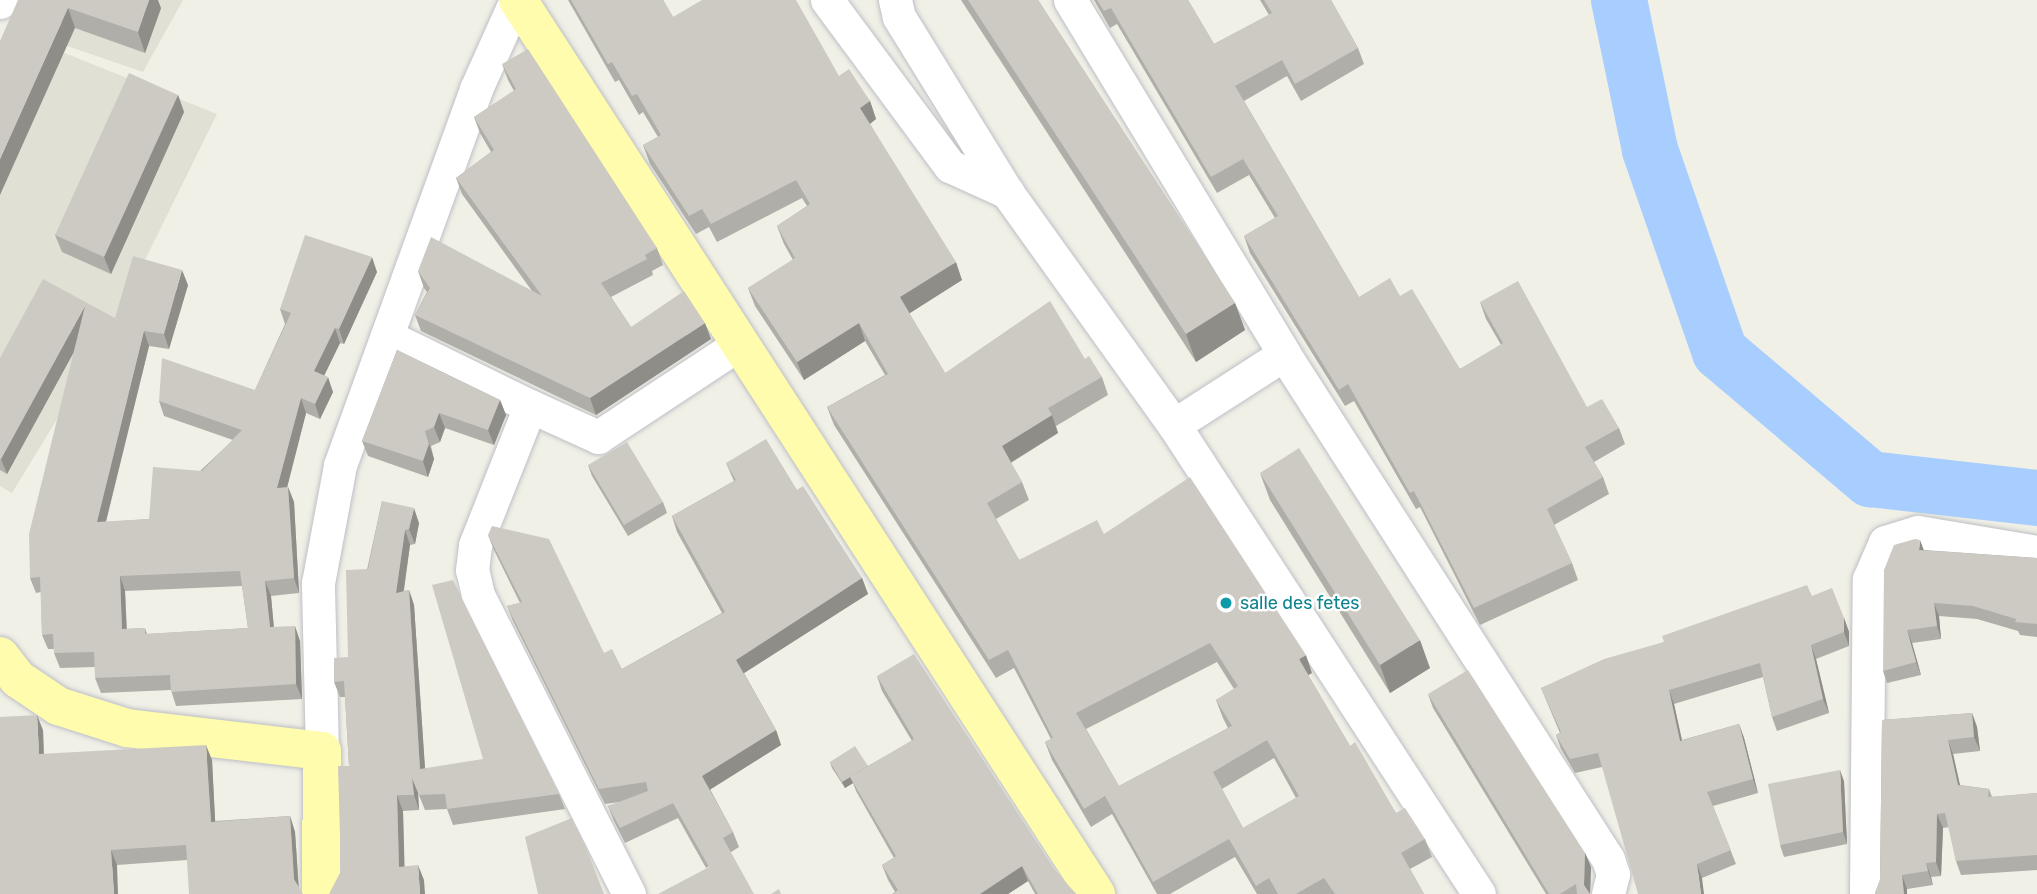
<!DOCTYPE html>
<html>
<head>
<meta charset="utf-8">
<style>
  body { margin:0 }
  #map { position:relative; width:2037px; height:894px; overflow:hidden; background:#f1f0e6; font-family:Rubik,sans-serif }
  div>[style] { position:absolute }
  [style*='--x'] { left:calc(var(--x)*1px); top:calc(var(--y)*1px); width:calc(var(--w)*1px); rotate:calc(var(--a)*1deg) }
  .education>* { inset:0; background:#e1e0d5 }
  .river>* { height:56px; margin:-28px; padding:0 28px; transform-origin:28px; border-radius:28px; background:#a8ceff }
  .roads { filter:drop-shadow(0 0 2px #bdbfc6) drop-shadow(0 0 2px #bdbfc6) }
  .minor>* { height:33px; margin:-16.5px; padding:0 16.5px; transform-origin:16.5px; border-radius:16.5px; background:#fff }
  .primary>* { height:38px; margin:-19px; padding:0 19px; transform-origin:19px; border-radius:19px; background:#fffcad }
  .wall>* { inset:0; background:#afaea8 }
  .shaded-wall>* { inset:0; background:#8f8d88 }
  .building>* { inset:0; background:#cccac3 }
  .dots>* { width:19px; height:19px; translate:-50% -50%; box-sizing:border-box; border:4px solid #fff; border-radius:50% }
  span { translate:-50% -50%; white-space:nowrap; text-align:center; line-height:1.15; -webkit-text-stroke:5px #fff; paint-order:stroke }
  .culture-label { font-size:18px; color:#0d838f }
  .left { translate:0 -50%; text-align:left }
</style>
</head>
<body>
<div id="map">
  <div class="education">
    <i style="clip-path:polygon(65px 0,183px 0,143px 72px,47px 39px)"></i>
    <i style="clip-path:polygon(47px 46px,217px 114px,107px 337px,12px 493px,0 486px,0 170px)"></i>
  </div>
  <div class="river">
    <i style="--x:1619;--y:0;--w:153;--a:78.3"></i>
    <i style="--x:1650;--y:150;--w:214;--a:70.9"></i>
    <i style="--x:1720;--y:352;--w:197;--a:40.3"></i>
    <i style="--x:1870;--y:479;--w:168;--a:6.5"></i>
  </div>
  <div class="roads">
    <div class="minor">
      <i style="--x:827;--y:0;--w:207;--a:53.5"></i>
      <i style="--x:950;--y:166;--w:63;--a:24.5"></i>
      <i style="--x:1007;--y:192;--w:287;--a:54.4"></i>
      <i style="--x:1174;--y:425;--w:559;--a:56.96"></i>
      <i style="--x:895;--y:0;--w:17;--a:77"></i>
      <i style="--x:899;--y:17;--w:206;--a:58.3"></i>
      <i style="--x:1070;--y:0;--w:414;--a:58.8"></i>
      <i style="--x:1284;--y:354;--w:600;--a:57.32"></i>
      <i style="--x:1608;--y:859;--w:16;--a:72"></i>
      <i style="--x:1613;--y:874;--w:21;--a:104"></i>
      <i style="--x:0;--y:2;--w:2;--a:-63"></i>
      <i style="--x:387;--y:336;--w:159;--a:26.1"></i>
      <i style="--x:1174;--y:425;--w:131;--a:-32.8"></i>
      <i style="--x:322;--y:751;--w:168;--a:-91.4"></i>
      <i style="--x:318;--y:583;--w:120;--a:-79.4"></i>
      <i style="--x:340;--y:465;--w:400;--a:-70.1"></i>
      <i style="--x:476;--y:89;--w:98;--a:-65.8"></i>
      <i style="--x:629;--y:894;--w:335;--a:-116.8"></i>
      <i style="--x:478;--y:595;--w:26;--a:-103"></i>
      <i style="--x:472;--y:570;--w:25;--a:-83"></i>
      <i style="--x:475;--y:545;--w:149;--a:-68.4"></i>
      <i style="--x:530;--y:406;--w:75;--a:24.5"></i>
      <i style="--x:598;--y:437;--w:169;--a:-33.4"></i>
      <i style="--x:1866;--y:894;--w:315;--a:-89.5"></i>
      <i style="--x:1869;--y:579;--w:40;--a:-66.6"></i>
      <i style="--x:1885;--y:542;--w:34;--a:-17"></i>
      <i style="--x:1918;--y:532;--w:121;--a:9.5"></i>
    </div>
    <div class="primary">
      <i style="--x:518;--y:0;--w:1065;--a:57.12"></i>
      <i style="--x:0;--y:656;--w:29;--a:52"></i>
      <i style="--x:18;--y:679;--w:48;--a:34"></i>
      <i style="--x:58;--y:706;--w:72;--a:17.7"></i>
      <i style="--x:127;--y:728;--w:196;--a:6.7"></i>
      <i style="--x:322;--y:751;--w:143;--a:90.4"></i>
    </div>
  </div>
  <div class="wall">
    <i style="clip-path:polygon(18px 0,161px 8px,145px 53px,75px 28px)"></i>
    <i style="clip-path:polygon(evenodd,568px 0,663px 0,673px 17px,839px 76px,870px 101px,876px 119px,870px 124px,962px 280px,909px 313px,945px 373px,1085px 359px,1102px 377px,1108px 395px,1056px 426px,1058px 433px,1011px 463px,1022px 482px,1029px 500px,996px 519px,1019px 560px,1104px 534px,1312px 673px,1308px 675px,1350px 746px,1396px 813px,1425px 839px,1432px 857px,1410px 869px,1424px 894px,1257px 894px,1235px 857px,1170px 894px,1157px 894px,1112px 814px,1091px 827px,1052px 760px,1045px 742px,1051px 739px,1014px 668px,996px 678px,834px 425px,827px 407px,885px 375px,865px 341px,804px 380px,755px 306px,748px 288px,793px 260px,784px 244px,777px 226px,807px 206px,802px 198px,717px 242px,709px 227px,696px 234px,650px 164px,643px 145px,658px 137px,643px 112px,639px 115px,619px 80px,615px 82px,568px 0,1217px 662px,1234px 689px,1216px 700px,1223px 718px,1228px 728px,1119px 786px,1086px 729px,1217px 662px,568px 0,1274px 758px,1296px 798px,1243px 828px,1222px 789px,1274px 758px)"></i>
    <i style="clip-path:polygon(961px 0,1038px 0,1235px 303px,1245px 330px,1196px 362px)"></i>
    <i style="clip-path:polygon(1094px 0,1188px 0,1214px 44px,1269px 15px,1260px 0,1331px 0,1358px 48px,1364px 64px,1301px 101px,1287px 76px,1244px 101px,1359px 297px,1400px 296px,1460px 369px,1501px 345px,1486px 319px,1480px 302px,1587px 407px,1619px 428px,1625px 444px,1594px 462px,1603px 477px,1609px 494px,1554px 525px,1572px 563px,1578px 580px,1480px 625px,1420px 507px,1416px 509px,1354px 401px,1345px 406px,1250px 253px,1244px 236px,1275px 218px,1249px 175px,1217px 193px,1117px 24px,1110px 28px)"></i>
    <i style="clip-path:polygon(502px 64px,657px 248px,663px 265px,652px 271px,653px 275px,611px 297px,631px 327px,711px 339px,596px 415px,421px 331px,415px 315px,427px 292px,424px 288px,418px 271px,532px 291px,462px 194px,456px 178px,491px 152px,480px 133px,474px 117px,514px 91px,508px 80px)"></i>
    <i style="clip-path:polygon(178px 95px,184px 112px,111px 274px,62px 252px,55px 235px)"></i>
    <i style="clip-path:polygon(evenodd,377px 272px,344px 344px,340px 343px,324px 376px,333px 392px,320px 419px,306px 413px,287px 488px,288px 487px,294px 502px,299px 593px,271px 596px,274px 627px,300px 641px,302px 699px,176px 706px,171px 690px,101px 693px,95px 678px,95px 667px,60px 668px,54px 653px,54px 649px,48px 649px,42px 635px,41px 592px,36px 593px,30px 578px,74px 351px,7px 474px,0 470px,0 358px,115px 318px,188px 285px,169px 349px,149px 346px,106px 522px,149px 519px,233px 440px,164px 416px,159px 401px,255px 390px,285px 324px,280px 309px,377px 272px,242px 586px,248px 628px,147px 634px,145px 628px,127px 629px,125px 591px,242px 586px)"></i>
    <i style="clip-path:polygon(397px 350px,500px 400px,506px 415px,494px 445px,445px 428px,440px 442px,431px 446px,434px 459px,428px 477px,368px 456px,362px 441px)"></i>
    <i style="clip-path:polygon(726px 463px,797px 490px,862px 578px,868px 594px,744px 673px,776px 730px,781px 745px,710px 789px,733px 832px,739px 847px,706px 868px,678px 818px,625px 843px,614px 821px,608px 806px,620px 802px,605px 804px,513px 621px,507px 606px,520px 603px,494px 550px,488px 535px,604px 653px,622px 669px,722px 613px,677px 532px,672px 516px,734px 481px)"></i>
    <i style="clip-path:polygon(588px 465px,663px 502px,667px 513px,628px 536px,592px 476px)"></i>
    <i style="clip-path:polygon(1260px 473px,1430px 668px,1390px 693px,1270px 500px)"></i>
    <i style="clip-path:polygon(382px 501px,419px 523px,415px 544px,410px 545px,404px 591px,409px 590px,414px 605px,425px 768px,559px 794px,565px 809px,453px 825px,447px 809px,425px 810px,418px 793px,419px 810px,403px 811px,404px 866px,424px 880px,341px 871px,349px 766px,345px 697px,340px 697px,334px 682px,348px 657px)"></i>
    <i style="clip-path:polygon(1924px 550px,2037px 558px,2037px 637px,2020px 635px,2018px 631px,1977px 619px,1939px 616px,1941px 639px,1912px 643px,1921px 675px,1887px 683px,1883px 671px)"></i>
    <i style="clip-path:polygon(1812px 596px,1844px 618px,1849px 632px,1849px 646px,1816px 659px,1829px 713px,1777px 731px,1772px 717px,1763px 677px,1674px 704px,1682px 740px,1739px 724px,1744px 738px,1758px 793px,1713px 806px,1736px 864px,1702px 878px,1602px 767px,1575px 773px,1561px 749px,1556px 735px,1560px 733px,1541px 688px,1664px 642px)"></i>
    <i style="clip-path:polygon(877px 676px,1057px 873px,1076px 894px,1035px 894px,1028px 881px,1008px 894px,892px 894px,895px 892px,888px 880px,882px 865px,894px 858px,856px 791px,853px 783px,845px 788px,832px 768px,830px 762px,868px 766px,912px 741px,882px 691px)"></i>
    <i style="clip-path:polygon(1428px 694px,1585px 853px,1591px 867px,1590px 894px,1546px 894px,1433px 708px)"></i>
    <i style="clip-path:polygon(1972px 713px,1977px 727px,1980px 751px,1953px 754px,1960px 785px,1989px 789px,1992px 797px,2037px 793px,2037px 870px,1961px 875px,1956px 861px,1949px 827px,1943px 828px,1941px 876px,1931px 877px,1933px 885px,1907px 889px,1907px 894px,1875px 894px,1880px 880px,1882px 720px)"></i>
    <i style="clip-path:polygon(43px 730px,44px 754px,212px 760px,215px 821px,290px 816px,295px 832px,299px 888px,187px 860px,117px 865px,0 894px)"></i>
    <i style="clip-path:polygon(1844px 781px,1847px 844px,1784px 857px,1780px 845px)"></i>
  </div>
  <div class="shaded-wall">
    <i style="clip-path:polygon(149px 0,158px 0,161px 8px,145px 53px,138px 32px)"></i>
    <i style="clip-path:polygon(68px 8px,75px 28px,0 195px,0 159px)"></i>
    <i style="clip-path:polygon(178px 95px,184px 112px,111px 274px,104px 257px)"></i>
    <i style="clip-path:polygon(870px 101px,876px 119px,867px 126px,860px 108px)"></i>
    <i style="clip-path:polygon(372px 257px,377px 272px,344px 344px,339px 329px)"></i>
    <i style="clip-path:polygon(956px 262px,962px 280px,907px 315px,900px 297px)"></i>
    <i style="clip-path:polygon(182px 270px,188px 285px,169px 349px,164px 334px)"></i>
    <i style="clip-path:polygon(1235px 303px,1245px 330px,1196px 362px,1186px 334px)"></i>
    <i style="clip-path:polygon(85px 306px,91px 321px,7px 474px,1px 459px)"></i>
    <i style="clip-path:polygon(705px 323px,711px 339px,596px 415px,590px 398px)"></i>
    <i style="clip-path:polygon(859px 323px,865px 341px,804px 380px,797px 362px)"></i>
    <i style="clip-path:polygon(335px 328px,340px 343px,319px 386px,314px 371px)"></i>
    <i style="clip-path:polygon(144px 331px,149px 346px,102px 537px,97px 522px)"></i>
    <i style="clip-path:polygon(328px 377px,333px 392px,320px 419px,315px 404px)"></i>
    <i style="clip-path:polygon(301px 398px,306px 413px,283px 503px,277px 488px)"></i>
    <i style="clip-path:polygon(500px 400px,506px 415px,494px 445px,488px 430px)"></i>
    <i style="clip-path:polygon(439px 413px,445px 428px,440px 442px,434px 427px)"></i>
    <i style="clip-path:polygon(1052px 415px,1058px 433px,1008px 464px,1002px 446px)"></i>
    <i style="clip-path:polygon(425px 431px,434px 459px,428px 477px,423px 461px)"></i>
    <i style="clip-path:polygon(288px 487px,294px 502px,299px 593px,294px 578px)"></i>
    <i style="clip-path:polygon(414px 508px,419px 523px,415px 544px,409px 529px)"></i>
    <i style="clip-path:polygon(405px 530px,410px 545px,401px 608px,396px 593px)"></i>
    <i style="clip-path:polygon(1920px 540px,1925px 553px,1919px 550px)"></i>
    <i style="clip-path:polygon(120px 576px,125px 591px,127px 644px,122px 629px)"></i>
    <i style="clip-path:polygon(862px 578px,868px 594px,741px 675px,736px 660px)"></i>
    <i style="clip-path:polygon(265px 581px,271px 596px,275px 642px,270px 627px)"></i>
    <i style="clip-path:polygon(409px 590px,414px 605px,426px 784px,420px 769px)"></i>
    <i style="clip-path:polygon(1934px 603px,1939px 616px,1941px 639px,1937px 626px)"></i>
    <i style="clip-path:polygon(1844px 618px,1849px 632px,1849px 646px,1844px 632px)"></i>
    <i style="clip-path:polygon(295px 626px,300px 641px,302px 699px,296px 684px)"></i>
    <i style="clip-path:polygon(1907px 630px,1912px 643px,1921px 675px,1916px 662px)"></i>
    <i style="clip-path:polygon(1420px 640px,1430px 668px,1390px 693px,1380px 665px)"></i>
    <i style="clip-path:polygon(1811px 645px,1816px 659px,1829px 713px,1823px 699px)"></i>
    <i style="clip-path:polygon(1306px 655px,1312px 673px,1305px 677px,1299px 659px)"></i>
    <i style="clip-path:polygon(1669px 690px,1674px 704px,1685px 755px,1680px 741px)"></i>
    <i style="clip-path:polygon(1972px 713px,1977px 727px,1980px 751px,1974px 737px)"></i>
    <i style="clip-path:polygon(37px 715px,43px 730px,44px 770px,39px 754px)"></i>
    <i style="clip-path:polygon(1739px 724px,1744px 738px,1758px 793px,1753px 779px)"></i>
    <i style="clip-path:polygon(776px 730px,781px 745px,708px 791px,702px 776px)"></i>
    <i style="clip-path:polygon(1948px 740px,1953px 754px,1963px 799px,1958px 785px)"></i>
    <i style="clip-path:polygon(206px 745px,212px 760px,216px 837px,211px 822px)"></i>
    <i style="clip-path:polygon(1840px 770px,1844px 781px,1847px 844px,1843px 832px)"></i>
    <i style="clip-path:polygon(850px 777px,853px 783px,845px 788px,842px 782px)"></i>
    <i style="clip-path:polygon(412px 778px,418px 793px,419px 810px,414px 795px)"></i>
    <i style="clip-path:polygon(397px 795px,403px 811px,405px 882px,399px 867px)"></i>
    <i style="clip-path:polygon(1937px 814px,1943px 828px,1941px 876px,1936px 862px)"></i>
    <i style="clip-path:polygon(290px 816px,295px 832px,299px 894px,294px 879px)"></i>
    <i style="clip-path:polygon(111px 850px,117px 865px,118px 894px,114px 894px)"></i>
    <i style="clip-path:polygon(1585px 853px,1591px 867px,1590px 894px,1584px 885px)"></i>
    <i style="clip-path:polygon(1926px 863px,1931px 877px,1933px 885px,1928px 871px)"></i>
    <i style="clip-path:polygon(1697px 864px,1702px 878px,1704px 894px,1701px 894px)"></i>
    <i style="clip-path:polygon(418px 865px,424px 880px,425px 894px,420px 894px)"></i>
    <i style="clip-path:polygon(1022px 866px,1028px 881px,1008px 894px,980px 894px)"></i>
    <i style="clip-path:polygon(1902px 875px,1907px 889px,1907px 894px,1904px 894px)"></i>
  </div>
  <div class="building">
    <i style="clip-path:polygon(18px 0,149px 0,138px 32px,68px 8px,0 159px,0 41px)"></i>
    <i style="clip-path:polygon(evenodd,571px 0,663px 0,673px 17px,702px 0,796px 0,839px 76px,849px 69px,870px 101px,860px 108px,956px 262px,900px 297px,945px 373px,1050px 301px,1085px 359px,1089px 356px,1102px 377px,1048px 408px,1052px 415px,1002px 446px,1022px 482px,987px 503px,1019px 560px,1097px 520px,1104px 534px,1190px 477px,1306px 655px,1299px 659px,1350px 746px,1355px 742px,1396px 813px,1405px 808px,1425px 839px,1401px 853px,1424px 894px,1335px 894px,1324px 878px,1296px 894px,1278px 894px,1269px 878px,1256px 886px,1229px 839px,1153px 882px,1105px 796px,1084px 809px,1045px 742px,1053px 738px,1008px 650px,989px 660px,827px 407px,888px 374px,859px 323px,797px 362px,748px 288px,795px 258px,777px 226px,810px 204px,796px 180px,711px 224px,702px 209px,689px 216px,643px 145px,661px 135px,637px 94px,632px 96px,612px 62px,608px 64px,571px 0,1210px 643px,1238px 686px,1216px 700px,1232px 726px,1119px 786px,1076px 713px,1210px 643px,571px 0,1267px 740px,1299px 796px,1243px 828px,1213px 772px,1267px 740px)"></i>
    <i style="clip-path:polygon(968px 0,1038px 0,1235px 303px,1186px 334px)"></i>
    <i style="clip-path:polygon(1097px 0,1188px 0,1214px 44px,1272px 13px,1264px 0,1331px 0,1358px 48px,1295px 84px,1282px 60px,1235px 86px,1359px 297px,1390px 278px,1400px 296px,1412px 289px,1460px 369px,1503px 343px,1480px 302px,1518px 281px,1587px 407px,1602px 399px,1619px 428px,1585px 447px,1603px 477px,1547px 509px,1572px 563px,1474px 608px,1414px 491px,1410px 493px,1348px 384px,1339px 390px,1244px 236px,1278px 216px,1243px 159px,1211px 177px,1111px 8px,1104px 11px)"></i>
    <i style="clip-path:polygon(528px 49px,657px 248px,645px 255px,647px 259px,601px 283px,631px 327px,684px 291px,705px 323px,590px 398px,415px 315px,430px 288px,418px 271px,431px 237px,542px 296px,456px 178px,494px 150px,474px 117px,516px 89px,502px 64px)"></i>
    <i style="clip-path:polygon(129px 73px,178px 95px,104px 257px,55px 235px)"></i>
    <i style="clip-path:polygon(evenodd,305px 235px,372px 257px,339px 329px,335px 328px,314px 371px,328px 377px,315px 404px,301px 398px,277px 488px,288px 487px,294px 578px,265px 581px,270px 627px,295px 626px,296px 684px,171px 692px,170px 675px,95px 678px,94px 652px,54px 653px,53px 634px,42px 635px,40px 577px,30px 578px,29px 534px,85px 306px,1px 459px,0 459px,0 358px,43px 279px,115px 318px,133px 256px,182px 270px,164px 334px,144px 331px,97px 522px,149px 519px,153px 467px,202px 471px,242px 430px,159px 401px,162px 358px,255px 390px,291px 313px,280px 309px,305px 235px,240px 571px,248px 628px,145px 634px,145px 628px,122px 629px,120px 576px,240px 571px)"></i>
    <i style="clip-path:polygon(397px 350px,500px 400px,488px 430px,439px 413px,434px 427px,425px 431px,429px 444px,423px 461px,362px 441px)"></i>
    <i style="clip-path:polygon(766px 439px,797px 490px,803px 486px,862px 578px,736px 660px,776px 730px,702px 776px,733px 832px,723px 838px,754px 894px,658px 894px,709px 867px,673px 803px,620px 828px,608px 806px,648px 791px,646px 782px,599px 789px,507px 606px,522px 602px,488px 535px,492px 526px,549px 539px,604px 653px,612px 649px,622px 669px,725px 612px,672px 516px,736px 480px,726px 463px)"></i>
    <i style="clip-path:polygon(627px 442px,663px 502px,624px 525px,588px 465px)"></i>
    <i style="clip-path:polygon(1299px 448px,1420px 640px,1380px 665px,1260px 473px)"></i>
    <i style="clip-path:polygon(382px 501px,414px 508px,409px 529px,405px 530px,396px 593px,409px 590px,420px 769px,483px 759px,432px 585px,453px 580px,559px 794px,447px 809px,445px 794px,419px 795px,412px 778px,414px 795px,397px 795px,399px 867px,418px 865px,420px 894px,329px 894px,341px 871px,338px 766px,349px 766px,344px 681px,334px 682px,334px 658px,348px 657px,346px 570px,368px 569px)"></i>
    <i style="clip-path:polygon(1915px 539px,1920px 540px,1919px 550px,2037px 558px,2037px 624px,2015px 622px,2016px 619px,1973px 606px,1934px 603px,1937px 626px,1907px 630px,1916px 662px,1883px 671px,1884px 570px,1894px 545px)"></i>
    <i style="clip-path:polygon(1807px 585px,1812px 596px,1832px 588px,1844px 618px,1844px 632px,1811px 645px,1823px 699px,1772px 717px,1760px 663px,1669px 690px,1680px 741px,1739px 724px,1753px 779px,1707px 792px,1731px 850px,1697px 864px,1701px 894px,1638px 894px,1598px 753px,1570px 759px,1556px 735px,1561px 732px,1541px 688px,1604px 659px,1664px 642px,1662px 636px)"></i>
    <i style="clip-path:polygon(914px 654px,1057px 873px,1076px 894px,1038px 894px,1022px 866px,980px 894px,893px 894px,898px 890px,882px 865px,896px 856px,850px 777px,914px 739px,877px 676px)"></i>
    <i style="clip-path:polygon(1468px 670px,1585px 853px,1584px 885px,1590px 894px,1577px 894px,1576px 884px,1560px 894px,1549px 894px,1428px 694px)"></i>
    <i style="clip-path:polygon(1972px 713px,1974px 737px,1948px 740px,1958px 785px,1989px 789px,1988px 797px,2037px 793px,2037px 855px,1956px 861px,1945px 813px,1937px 814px,1936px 862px,1926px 863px,1928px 871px,1902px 875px,1904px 894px,1875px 894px,1875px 892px,1880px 880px,1882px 720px)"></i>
    <i style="clip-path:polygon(37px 715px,39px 754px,206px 745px,211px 822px,290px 816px,294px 879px,303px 894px,189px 894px,186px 845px,111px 850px,114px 894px,0 894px,0 717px)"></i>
    <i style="clip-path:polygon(855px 746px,868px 766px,842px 782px,830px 762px)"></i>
    <i style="clip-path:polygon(1840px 770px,1843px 832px,1780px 845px,1768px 784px)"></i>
    <i style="clip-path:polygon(572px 818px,585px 845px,604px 894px,538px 894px,525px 837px)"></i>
    <i style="clip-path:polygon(779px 889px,781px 894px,771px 894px)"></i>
  </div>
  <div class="dots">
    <i style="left:1226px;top:603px;background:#0f9aa8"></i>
  </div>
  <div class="culture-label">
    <span class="left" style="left:1240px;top:603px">salle des fetes</span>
  </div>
</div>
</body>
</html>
